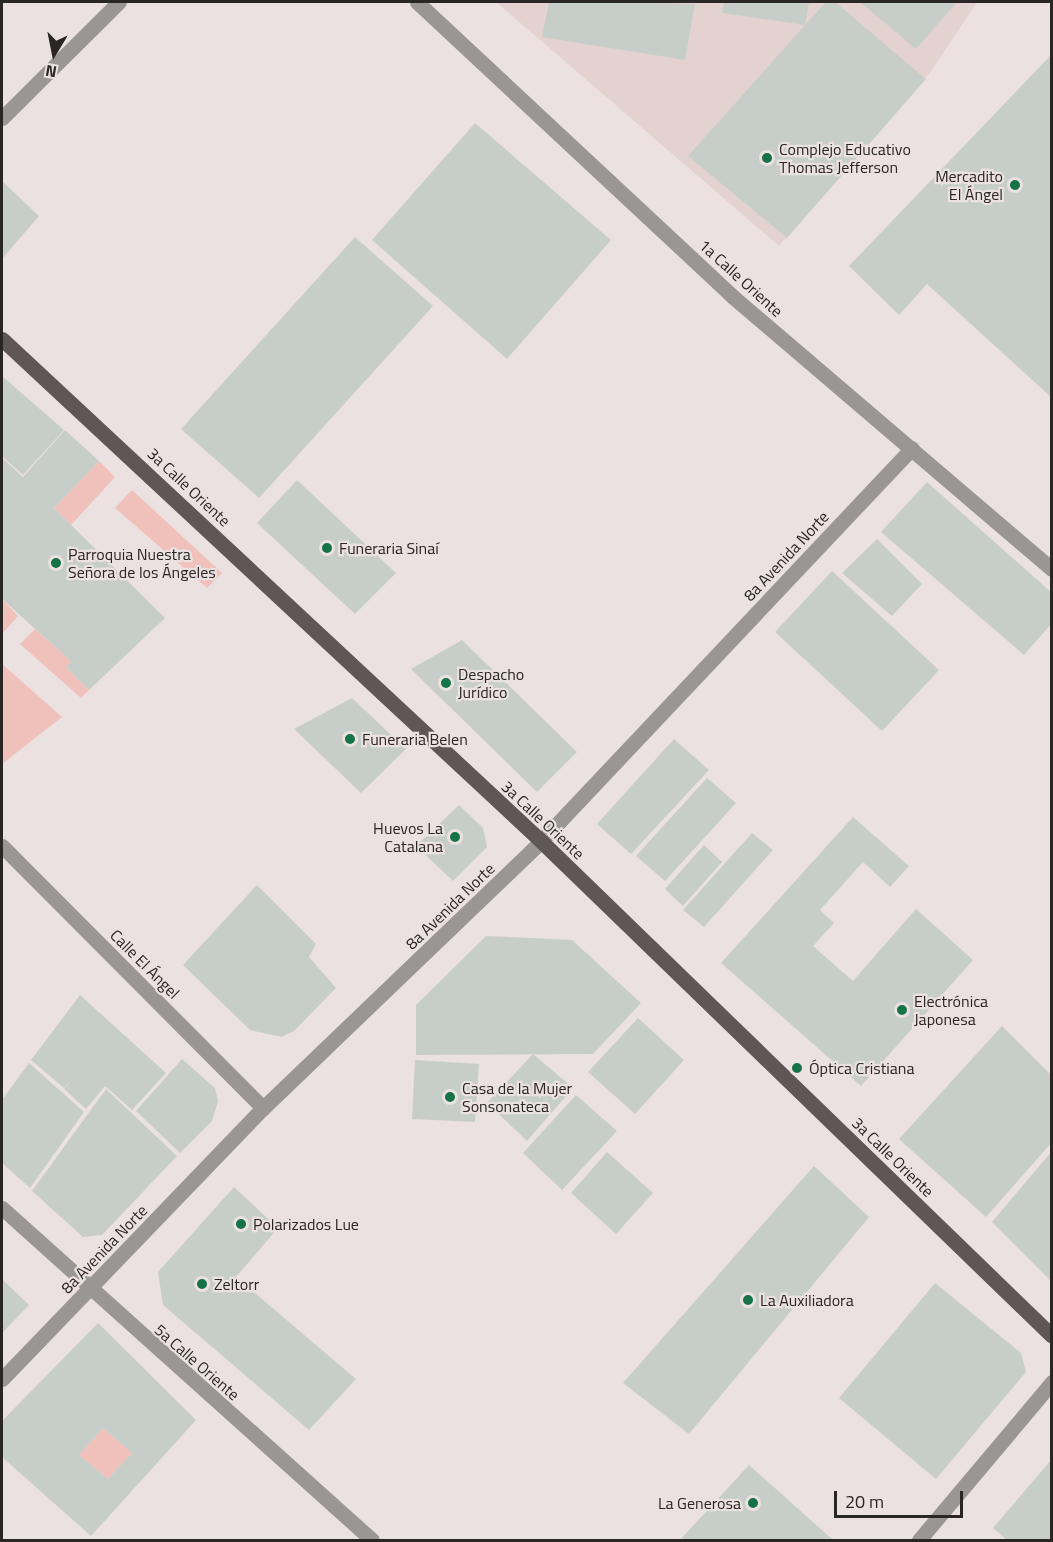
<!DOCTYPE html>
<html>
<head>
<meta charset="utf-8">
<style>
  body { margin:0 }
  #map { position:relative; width:1053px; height:1542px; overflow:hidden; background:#ebe1e0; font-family:"Titillium Web",sans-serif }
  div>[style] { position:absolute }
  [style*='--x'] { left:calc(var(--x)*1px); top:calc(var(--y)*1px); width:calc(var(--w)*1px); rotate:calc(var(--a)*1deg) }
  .built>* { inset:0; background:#e4d2d0 }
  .green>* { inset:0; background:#f0c0ba }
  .building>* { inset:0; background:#c7cec9 }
  .minor>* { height:15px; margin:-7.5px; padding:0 7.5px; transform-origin:7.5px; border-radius:7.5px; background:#9a9696 }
  .major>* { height:15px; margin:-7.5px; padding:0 7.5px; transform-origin:7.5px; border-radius:7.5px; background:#5e5756 }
  .dots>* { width:16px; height:16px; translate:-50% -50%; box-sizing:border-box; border:3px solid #ebe1e0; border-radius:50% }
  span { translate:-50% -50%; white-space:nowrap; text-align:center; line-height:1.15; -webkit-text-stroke:4.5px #ebe1e0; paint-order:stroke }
  .poi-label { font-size:16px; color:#292625 }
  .left { translate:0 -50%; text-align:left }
  .right { translate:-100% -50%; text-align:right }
  .street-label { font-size:16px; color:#292625 }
  .frame { position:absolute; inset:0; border:3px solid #292625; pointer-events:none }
  .north { position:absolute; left:24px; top:24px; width:60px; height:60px; -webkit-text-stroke:4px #ebe1e0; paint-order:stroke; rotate:190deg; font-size:16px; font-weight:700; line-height:24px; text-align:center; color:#292625 }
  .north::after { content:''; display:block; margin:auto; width:21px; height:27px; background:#292625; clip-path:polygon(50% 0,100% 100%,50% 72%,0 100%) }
  .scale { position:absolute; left:834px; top:1491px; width:129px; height:27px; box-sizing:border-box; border:3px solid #292625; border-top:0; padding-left:8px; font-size:18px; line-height:21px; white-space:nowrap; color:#292625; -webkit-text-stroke:4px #ebe1e0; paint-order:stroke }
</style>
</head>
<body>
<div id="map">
  <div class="built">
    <i style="clip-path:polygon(496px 2px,977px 2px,929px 74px,779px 246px)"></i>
  </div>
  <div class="green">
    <i style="clip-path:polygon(99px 461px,115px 477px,71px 525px,54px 508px)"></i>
    <i style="clip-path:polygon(132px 490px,222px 573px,207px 588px,115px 508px)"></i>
    <i style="clip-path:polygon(2px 599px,18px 616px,2px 634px)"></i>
    <i style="clip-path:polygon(35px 629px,71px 661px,66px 667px,89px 690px,81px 698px,20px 644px)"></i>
    <i style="clip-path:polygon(2px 664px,62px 717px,2px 764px)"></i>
    <i style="clip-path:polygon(103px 1428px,132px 1453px,108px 1479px,79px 1455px)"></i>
  </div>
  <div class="building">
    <i style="clip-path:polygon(549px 2px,695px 4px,685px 60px,542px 37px)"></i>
    <i style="clip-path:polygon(724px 2px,809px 2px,805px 25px,826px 2px,835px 2px,926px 79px,787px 238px,688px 156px,805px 25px,722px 13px)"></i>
    <i style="clip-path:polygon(860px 2px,957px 2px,916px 49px)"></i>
    <i style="clip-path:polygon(1052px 54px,1052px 398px,927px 284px,899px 315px,849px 266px)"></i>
    <i style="clip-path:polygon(475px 123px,611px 240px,507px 359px,372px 240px)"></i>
    <i style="clip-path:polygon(2px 181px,39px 216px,2px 259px)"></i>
    <i style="clip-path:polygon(355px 237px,433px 306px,259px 498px,181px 429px)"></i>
    <i style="clip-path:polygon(2px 376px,64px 430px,23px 475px,2px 456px)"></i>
    <i style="clip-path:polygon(65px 430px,99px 461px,54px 508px,165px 618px,89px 690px,66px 667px,71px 661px,2px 599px,2px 458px,23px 477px)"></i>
    <i style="clip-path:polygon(297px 480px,396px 573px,355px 614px,257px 523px)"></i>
    <i style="clip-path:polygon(927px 482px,1052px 593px,1052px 623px,1024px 655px,881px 532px)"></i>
    <i style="clip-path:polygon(877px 539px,922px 584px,892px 616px,842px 573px)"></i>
    <i style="clip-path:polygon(832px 571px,939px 670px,882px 731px,775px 632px)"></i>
    <i style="clip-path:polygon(462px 640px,577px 752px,537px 792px,411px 669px)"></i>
    <i style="clip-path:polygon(352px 698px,406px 749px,361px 793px,294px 729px)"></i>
    <i style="clip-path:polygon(674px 739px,709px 770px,631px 854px,597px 824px)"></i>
    <i style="clip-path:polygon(707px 778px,736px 803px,665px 881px,636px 856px)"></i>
    <i style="clip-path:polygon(459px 805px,483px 828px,487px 847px,453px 881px,416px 846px)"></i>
    <i style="clip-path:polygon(853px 817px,909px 866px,890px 887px,863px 862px,820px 910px,834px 923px,813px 946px,853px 981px,916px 909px,973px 960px,861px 1086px,721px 963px)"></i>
    <i style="clip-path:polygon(752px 833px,773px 850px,704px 927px,683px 910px)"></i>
    <i style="clip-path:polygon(704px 845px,722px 862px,683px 906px,665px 889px)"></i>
    <i style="clip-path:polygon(257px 885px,316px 944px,309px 957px,336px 988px,294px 1031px,282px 1037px,250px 1030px,183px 965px)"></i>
    <i style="clip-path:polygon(486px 936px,572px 940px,641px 1003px,593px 1054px,416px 1055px,416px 1005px)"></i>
    <i style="clip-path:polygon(80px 995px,166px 1073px,132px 1110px,105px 1086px,86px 1109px,64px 1089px,76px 1075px,64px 1088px,31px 1060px)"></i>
    <i style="clip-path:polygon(638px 1018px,684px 1060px,635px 1114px,588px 1072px)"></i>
    <i style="clip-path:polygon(1002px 1026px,1052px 1076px,1052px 1142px,986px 1217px,899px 1139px)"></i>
    <i style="clip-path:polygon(533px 1054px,573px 1088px,527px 1141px,487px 1103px)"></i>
    <i style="clip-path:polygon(182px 1059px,215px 1088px,218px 1101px,212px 1121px,180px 1153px,136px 1111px)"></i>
    <i style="clip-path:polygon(415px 1060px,479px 1064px,475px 1122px,412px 1119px)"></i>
    <i style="clip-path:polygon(29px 1063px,84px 1112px,30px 1188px,2px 1163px,2px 1100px)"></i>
    <i style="clip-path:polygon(106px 1089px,177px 1156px,102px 1235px,83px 1237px,32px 1191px)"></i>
    <i style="clip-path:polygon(576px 1095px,617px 1131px,562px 1190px,523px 1153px)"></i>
    <i style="clip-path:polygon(1052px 1151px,1052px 1282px,992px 1222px)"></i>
    <i style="clip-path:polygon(607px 1152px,653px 1193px,616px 1234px,571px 1193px)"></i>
    <i style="clip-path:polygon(814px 1166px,869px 1217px,689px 1434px,623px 1383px)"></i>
    <i style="clip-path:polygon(234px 1187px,278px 1228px,236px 1277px,356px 1379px,309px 1430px,163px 1305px,158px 1272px)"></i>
    <i style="clip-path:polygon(2px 1279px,29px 1305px,2px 1333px)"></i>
    <i style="clip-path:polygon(935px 1283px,1021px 1353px,1026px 1372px,936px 1479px,839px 1398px)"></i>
    <i style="clip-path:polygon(evenodd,98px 1323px,196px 1420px,91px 1536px,2px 1457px,2px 1421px,98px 1323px,103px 1428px,132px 1453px,108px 1479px,79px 1455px,103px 1428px)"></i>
    <i style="clip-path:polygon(1052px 1459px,1052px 1540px,1007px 1540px,993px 1528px)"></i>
    <i style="clip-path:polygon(749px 1465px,833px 1540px,680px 1540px)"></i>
  </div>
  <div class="minor">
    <i style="--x:417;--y:2;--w:431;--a:43"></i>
    <i style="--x:732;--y:296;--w:421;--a:40.5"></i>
    <i style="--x:2;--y:118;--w:165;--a:-44.8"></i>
    <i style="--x:2;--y:846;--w:370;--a:45.1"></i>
    <i style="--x:2;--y:1208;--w:497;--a:41.9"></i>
    <i style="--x:2;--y:1379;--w:376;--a:-46.1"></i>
    <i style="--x:263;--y:1108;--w:385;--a:-43.8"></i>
    <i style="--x:541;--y:841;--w:540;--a:-46.65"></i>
    <i style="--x:919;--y:1540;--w:207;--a:-49.9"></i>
  </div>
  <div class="major">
    <i style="--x:2;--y:339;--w:737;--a:42.96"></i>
    <i style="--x:541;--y:841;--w:711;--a:44.09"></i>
  </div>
  <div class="dots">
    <i style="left:767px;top:158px;background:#167247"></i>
    <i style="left:1015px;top:185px;background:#167247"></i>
    <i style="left:327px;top:548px;background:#167247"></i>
    <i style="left:56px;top:563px;background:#167247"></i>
    <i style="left:446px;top:683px;background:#167247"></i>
    <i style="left:350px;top:739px;background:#167247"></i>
    <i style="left:455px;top:837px;background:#167247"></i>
    <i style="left:902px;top:1010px;background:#167247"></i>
    <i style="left:797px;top:1068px;background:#167247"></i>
    <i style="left:450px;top:1097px;background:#167247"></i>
    <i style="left:241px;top:1224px;background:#167247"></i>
    <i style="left:202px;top:1284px;background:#167247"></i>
    <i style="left:748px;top:1300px;background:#167247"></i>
    <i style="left:753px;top:1503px;background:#167247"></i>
  </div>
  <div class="poi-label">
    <span class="left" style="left:779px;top:158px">Complejo Educativo<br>Thomas Jefferson</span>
    <span class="right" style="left:1003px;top:185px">Mercadito<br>El Ángel</span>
    <span class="left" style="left:339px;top:548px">Funeraria Sinaí</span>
    <span class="left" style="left:68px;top:563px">Parroquia Nuestra<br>Señora de los Ángeles</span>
    <span class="left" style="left:458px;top:683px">Despacho<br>Jurídico</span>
    <span class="left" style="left:362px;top:739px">Funeraria Belen</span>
    <span class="right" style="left:443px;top:837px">Huevos La<br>Catalana</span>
    <span class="left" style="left:914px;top:1010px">Electrónica<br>Japonesa</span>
    <span class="left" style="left:809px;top:1068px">Óptica Cristiana</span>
    <span class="left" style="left:462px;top:1097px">Casa de la Mujer<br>Sonsonateca</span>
    <span class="left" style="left:253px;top:1224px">Polarizados Lue</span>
    <span class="left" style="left:214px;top:1284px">Zeltorr</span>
    <span class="left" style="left:760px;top:1300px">La Auxiliadora</span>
    <span class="right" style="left:741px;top:1503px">La Generosa</span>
  </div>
  <div class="street-label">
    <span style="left:741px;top:278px;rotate:42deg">1a Calle Oriente</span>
    <span style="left:189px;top:487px;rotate:43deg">3a Calle Oriente</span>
    <span style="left:786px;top:556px;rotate:-47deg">8a Avenida Norte</span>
    <span style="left:543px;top:820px;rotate:43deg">3a Calle Oriente</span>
    <span style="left:450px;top:906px;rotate:-44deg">8a Avenida Norte</span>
    <span style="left:145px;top:964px;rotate:45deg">Calle El Ángel</span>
    <span style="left:893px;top:1157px;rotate:44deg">3a Calle Oriente</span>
    <span style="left:104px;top:1249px;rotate:-46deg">8a Avenida Norte</span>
    <span style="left:197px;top:1362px;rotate:41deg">5a Calle Oriente</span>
  </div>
  <div class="frame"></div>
  <div class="north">N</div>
  <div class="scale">20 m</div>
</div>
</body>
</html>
